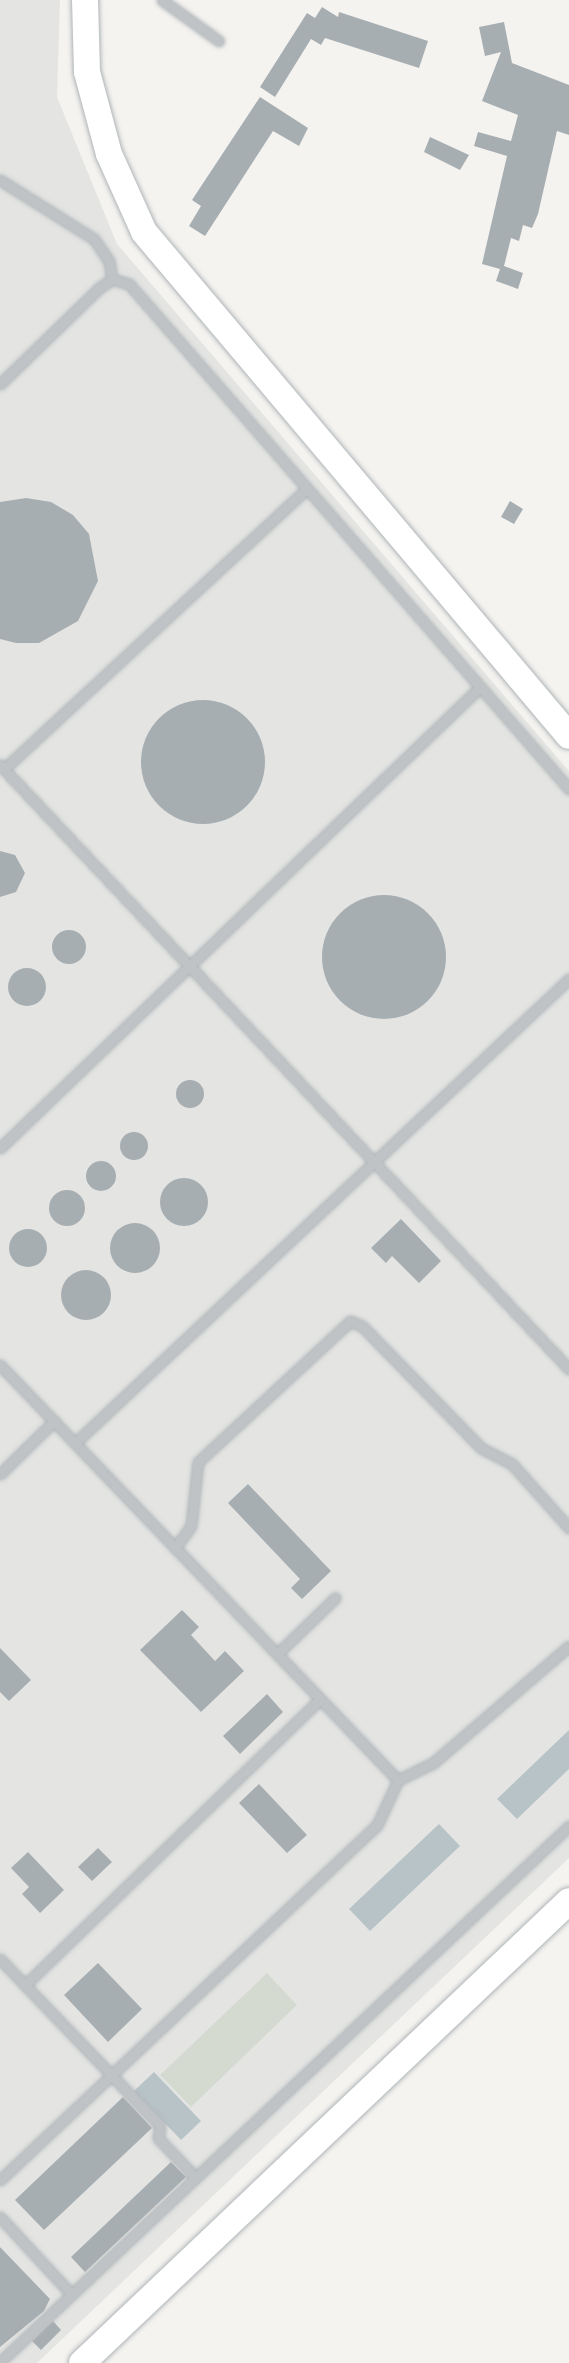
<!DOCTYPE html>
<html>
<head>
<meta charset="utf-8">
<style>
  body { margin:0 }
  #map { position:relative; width:569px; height:2363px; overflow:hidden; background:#f4f3f0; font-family:"DM Sans",sans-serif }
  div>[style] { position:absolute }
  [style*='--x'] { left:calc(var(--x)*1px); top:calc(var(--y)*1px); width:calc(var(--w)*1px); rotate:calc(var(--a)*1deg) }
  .built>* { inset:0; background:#e4e5e3 }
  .green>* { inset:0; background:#d5dad1 }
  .water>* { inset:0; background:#b8c3c7 }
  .building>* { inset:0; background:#a7aeb2 }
  .round { border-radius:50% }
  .roads { filter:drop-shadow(0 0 2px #b0b5b8) drop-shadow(0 0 2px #b0b5b8) }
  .lane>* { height:9px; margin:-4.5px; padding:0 4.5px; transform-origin:4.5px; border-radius:4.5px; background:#bfc3c6 }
  .secondary>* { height:26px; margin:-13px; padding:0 13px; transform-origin:13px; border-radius:13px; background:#fff }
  span { translate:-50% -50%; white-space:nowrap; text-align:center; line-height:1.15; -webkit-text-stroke:7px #fff; paint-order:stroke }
</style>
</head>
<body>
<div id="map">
  <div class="built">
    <i style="clip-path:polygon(0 0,60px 0,57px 97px,117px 244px,569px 771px,569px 1858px,37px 2363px,0 2363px)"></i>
  </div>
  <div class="green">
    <i style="clip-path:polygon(267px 1973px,297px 2005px,191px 2107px,160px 2075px)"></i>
  </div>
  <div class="water">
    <i style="clip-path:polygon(569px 1730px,569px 1769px,517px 1819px,497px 1799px)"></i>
    <i style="clip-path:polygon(439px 1824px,460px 1846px,370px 1931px,349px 1909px)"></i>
    <i style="clip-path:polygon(154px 2072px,201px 2121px,181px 2140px,134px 2091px)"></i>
  </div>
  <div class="building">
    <i style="clip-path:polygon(322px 7px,338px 17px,339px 12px,428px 41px,419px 68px,325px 38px,321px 45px,311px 39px,275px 97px,260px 87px,307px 13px,315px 18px)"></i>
    <i style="clip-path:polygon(504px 22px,512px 63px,569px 85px,569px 135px,557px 131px,538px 214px,532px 228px,523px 225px,519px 241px,511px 238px,504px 266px,523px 273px,518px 289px,496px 281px,500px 269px,482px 264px,507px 156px,474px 146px,478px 132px,511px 141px,518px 115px,482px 101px,501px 52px,485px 56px,479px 27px)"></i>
    <i style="clip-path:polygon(260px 97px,308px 128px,299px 146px,273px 131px,205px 236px,189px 226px,201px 206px,192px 200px)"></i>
    <i style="clip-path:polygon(430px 137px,469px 155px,460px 170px,424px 152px)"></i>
    <i style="clip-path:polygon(26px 498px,51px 502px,73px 515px,89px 534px,98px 581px,78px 621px,39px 643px,16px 643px,0 639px,0 502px)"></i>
    <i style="clip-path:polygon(510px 501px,523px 509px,514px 524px,501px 517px)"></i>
    <i class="round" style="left:141px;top:700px;width:124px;height:124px"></i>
    <i style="clip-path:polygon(0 851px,15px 855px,25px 873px,16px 892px,0 897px)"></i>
    <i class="round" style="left:322px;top:895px;width:124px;height:124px"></i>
    <i class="round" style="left:52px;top:930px;width:34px;height:34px"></i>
    <i class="round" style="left:8px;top:968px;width:38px;height:38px"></i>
    <i class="round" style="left:176px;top:1080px;width:28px;height:28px"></i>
    <i class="round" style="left:120px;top:1132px;width:28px;height:28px"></i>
    <i class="round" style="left:86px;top:1161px;width:30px;height:30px"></i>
    <i class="round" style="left:160px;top:1178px;width:48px;height:48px"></i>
    <i class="round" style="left:49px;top:1190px;width:36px;height:36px"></i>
    <i style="clip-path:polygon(401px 1219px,441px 1261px,419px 1283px,392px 1256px,386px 1263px,371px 1248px)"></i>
    <i class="round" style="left:110px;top:1223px;width:50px;height:50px"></i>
    <i class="round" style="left:9px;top:1229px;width:38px;height:38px"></i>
    <i class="round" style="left:61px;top:1270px;width:50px;height:50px"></i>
    <i style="clip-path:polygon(248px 1484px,331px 1571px,302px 1599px,291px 1588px,300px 1579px,228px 1503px)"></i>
    <i style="clip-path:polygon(182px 1610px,199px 1627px,191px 1635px,215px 1661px,225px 1651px,244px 1671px,201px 1712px,140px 1650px)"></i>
    <i style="clip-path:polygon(0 1648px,31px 1680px,9px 1701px,0 1692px)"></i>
    <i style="clip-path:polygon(267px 1694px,283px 1712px,240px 1754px,223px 1736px)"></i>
    <i style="clip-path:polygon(259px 1784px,307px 1835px,287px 1853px,239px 1803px)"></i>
    <i style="clip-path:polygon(98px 1848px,112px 1862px,92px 1881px,78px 1867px)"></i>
    <i style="clip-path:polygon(28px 1852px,64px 1890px,40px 1913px,22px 1894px,29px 1887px,11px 1868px)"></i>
    <i style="clip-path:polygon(98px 1963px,142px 2009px,108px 2042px,64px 1995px)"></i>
    <i style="clip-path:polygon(123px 2097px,152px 2128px,44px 2230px,15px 2200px)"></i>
    <i style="clip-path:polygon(171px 2162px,186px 2177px,85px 2272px,71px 2257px)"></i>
    <i style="clip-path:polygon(0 2247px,50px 2299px,44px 2311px,0 2347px)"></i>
    <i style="clip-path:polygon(53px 2321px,61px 2330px,41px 2350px,32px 2341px)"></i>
  </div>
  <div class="roads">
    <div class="lane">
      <i style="--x:162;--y:0;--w:70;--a:35.7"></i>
      <i style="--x:0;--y:180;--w:111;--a:32.1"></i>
      <i style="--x:94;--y:239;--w:27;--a:56"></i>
      <i style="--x:109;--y:261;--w:18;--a:81"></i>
      <i style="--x:0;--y:384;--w:138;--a:-44.1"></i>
      <i style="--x:99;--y:288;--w:16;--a:-35"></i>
      <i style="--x:112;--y:279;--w:18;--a:16"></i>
      <i style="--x:129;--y:284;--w:670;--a:48.93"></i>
      <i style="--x:0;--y:765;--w:830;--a:46.71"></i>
      <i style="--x:4;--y:769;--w:413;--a:-42.8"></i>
      <i style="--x:0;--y:1148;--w:666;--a:-43.84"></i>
      <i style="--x:0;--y:1365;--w:575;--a:46.2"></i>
      <i style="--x:398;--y:1780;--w:39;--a:-26"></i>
      <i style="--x:433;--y:1763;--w:179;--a:-40.7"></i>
      <i style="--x:75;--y:1443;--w:678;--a:-43.21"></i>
      <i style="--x:0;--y:1474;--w:76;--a:-44.5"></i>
      <i style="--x:175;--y:1548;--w:27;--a:-54"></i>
      <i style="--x:191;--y:1526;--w:64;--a:-83.8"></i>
      <i style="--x:198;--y:1462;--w:207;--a:-42.8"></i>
      <i style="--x:350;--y:1321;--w:13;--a:23"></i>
      <i style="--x:362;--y:1326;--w:170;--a:45.7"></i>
      <i style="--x:481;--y:1448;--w:35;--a:27"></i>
      <i style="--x:512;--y:1464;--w:86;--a:48.3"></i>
      <i style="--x:277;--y:1654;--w:81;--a:-44"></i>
      <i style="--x:0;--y:1959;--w:231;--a:46.2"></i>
      <i style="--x:160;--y:2126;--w:12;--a:99"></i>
      <i style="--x:158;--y:2138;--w:54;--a:46.5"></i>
      <i style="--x:25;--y:1985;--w:411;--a:-44.1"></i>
      <i style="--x:0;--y:2180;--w:518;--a:-43.28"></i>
      <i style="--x:377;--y:1825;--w:50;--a:-65"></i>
      <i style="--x:0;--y:2217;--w:105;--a:47.3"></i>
      <i style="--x:0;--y:2362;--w:782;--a:-43.29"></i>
    </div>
    <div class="secondary">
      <i style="--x:85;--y:0;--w:72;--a:88.4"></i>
      <i style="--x:87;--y:72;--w:85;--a:75"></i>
      <i style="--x:109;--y:154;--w:85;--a:65.8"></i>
      <i style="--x:144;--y:232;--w:659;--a:49.86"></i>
      <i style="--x:82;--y:2363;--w:671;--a:-43.49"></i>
    </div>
  </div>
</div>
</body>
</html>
